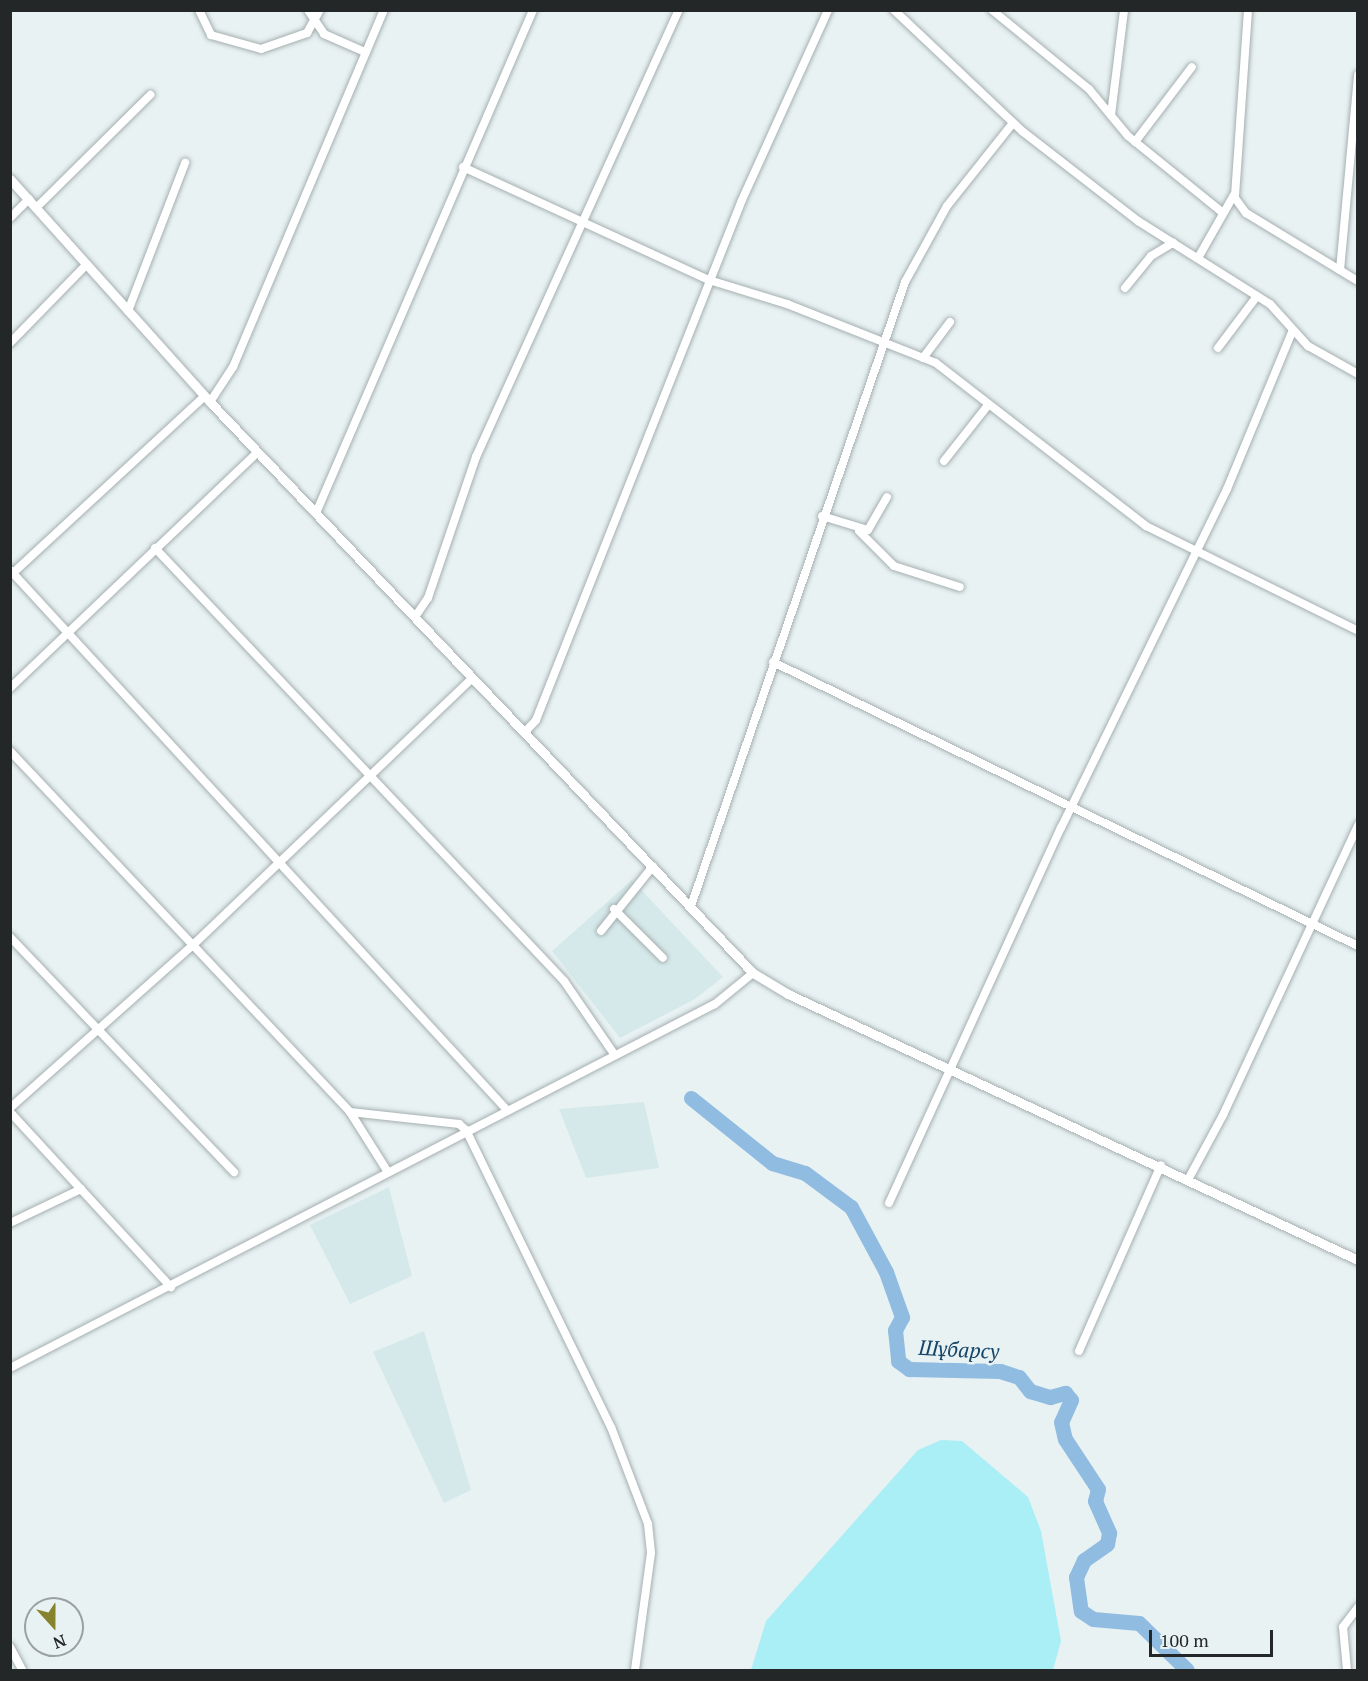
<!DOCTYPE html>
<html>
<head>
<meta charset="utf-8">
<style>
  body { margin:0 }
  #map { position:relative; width:1368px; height:1681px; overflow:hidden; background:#e8f2f3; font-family:"PT Serif",serif }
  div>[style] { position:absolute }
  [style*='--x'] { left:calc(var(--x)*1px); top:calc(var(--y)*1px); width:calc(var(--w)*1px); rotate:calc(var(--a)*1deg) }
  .built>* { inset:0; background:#d5e9eb }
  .green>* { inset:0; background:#aaeef6 }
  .river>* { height:15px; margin:-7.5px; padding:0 7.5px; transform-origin:7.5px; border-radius:7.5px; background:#91bce1 }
  .roads { filter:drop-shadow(0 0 2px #a6afb0) drop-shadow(0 0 2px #a6afb0) }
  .minor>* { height:8px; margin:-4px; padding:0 4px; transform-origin:4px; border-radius:4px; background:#fff }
  .tertiary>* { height:9px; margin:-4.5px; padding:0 4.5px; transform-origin:4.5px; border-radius:4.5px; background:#fff }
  span { translate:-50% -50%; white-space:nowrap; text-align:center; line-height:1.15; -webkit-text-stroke:5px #e8f2f3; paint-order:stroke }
  .water-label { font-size:21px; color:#154569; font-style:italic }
  .frame { position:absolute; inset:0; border:12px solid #232727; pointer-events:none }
  .north { position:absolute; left:24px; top:1597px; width:60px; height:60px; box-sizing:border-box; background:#e8f2f3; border:2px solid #99a1a1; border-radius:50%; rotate:159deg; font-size:16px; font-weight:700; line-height:24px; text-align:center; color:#232727 }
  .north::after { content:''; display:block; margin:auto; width:21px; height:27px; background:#86832c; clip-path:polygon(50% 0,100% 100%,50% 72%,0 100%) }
  .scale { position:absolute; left:1149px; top:1630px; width:124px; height:27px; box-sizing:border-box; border:3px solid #232727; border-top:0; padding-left:8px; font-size:18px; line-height:21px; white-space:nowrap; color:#232727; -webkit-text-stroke:4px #e8f2f3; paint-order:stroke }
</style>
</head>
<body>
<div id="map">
  <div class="built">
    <i style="clip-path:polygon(632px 880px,723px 977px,695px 999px,620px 1038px,552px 951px)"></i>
    <i style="clip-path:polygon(644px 1102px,659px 1168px,586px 1178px,559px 1109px)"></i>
    <i style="clip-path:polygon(389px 1187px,412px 1276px,350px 1304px,310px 1225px)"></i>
    <i style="clip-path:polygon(424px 1331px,471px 1490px,444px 1503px,373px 1352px)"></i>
  </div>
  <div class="green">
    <i style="clip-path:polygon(941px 1440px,962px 1441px,1028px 1497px,1041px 1531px,1061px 1641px,1053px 1670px,751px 1670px,766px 1621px,918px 1450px)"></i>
  </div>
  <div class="river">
    <i style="--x:691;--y:1098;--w:104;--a:38.7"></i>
    <i style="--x:772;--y:1163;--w:34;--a:17"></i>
    <i style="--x:805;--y:1173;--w:57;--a:36.5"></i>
    <i style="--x:851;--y:1207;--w:74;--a:61.7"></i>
    <i style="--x:886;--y:1272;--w:48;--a:70.4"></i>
    <i style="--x:902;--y:1317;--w:15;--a:118"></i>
    <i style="--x:895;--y:1330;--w:31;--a:84"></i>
    <i style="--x:898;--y:1361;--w:14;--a:36"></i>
    <i style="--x:909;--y:1369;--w:91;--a:1.3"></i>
    <i style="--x:1000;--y:1371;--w:20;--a:18"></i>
    <i style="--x:1019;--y:1377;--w:18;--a:52"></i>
    <i style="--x:1030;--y:1391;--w:21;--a:17"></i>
    <i style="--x:1050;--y:1397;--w:16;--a:-15"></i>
    <i style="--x:1065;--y:1393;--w:9;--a:49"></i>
    <i style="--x:1071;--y:1400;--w:24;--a:114"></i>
    <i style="--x:1061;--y:1422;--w:17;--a:77"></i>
    <i style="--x:1065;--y:1439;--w:60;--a:56.6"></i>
    <i style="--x:1098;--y:1489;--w:12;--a:104"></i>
    <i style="--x:1095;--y:1501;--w:35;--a:66"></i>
    <i style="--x:1109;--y:1533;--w:11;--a:100"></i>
    <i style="--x:1107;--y:1544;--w:28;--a:145"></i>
    <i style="--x:1084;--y:1560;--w:19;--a:115"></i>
    <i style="--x:1076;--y:1577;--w:34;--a:82"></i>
    <i style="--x:1081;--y:1611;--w:14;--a:34"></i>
    <i style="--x:1093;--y:1619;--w:46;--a:5"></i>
    <i style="--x:1139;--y:1623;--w:67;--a:44.4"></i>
  </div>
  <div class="roads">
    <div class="minor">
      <i style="--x:199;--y:10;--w:28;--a:64"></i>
      <i style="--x:211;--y:35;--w:52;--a:15.6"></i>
      <i style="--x:261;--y:49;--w:49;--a:-19.2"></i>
      <i style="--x:307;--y:33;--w:26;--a:-61"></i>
      <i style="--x:308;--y:10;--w:29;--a:56"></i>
      <i style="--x:324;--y:34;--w:45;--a:23.7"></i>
      <i style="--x:894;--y:10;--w:176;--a:43.4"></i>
      <i style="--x:1022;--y:131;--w:147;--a:37.8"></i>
      <i style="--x:1138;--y:221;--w:156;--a:32.2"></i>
      <i style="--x:1270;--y:304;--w:57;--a:47.9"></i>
      <i style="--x:1308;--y:346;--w:57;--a:29.2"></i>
      <i style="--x:992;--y:10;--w:125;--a:39.2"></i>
      <i style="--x:1089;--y:89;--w:61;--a:50.3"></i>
      <i style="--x:1128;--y:136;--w:121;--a:39"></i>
      <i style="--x:1248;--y:10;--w:188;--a:94"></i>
      <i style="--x:1235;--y:198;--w:19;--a:54"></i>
      <i style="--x:1246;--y:213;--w:131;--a:31.3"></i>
      <i style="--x:1111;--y:115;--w:106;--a:-82.9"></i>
      <i style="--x:1135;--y:142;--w:94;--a:-52.8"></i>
      <i style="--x:463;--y:167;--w:271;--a:24.7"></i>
      <i style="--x:709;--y:280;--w:82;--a:17.1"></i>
      <i style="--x:787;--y:304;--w:160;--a:21.6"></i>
      <i style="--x:936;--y:363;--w:266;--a:37.8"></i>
      <i style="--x:1146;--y:526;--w:237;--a:26.3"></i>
      <i style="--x:36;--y:208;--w:161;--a:-44.7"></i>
      <i style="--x:10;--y:218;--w:27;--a:-45"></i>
      <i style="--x:1198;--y:258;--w:73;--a:-60.3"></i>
      <i style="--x:1340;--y:270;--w:196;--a:-84.7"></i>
      <i style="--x:1125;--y:288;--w:41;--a:-50.9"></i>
      <i style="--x:1151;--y:256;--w:26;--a:-31"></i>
      <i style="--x:128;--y:311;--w:159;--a:-68.9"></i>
      <i style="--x:10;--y:343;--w:110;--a:-45.7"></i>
      <i style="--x:1218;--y:348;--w:65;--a:-53.1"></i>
      <i style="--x:923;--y:358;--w:45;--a:-53.1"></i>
      <i style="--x:210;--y:402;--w:42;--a:-56.7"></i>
      <i style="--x:233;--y:367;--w:388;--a:-67.1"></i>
      <i style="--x:944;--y:461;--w:71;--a:-51.8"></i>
      <i style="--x:316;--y:513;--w:548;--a:-66.66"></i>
      <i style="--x:822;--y:516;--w:48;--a:16.9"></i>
      <i style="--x:868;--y:530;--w:38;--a:-60"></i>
      <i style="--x:859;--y:531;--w:49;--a:45"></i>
      <i style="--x:894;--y:566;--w:69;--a:17.7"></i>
      <i style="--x:155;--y:548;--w:596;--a:46.63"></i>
      <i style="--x:564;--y:981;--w:88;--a:55.6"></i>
      <i style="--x:10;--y:570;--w:732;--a:47.38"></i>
      <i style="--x:13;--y:573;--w:261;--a:-42.7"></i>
      <i style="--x:415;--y:617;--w:23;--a:-56"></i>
      <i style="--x:428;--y:598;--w:149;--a:-71.2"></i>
      <i style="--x:476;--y:457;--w:491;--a:-65.6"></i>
      <i style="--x:773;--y:662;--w:650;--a:25.9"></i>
      <i style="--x:10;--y:688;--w:342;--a:-43.6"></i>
      <i style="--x:525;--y:732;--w:16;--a:-47"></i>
      <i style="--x:536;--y:720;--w:559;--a:-68.39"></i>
      <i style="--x:742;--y:200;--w:209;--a:-65.6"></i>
      <i style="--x:10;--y:751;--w:496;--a:46.7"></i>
      <i style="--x:350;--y:1112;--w:71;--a:57.7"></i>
      <i style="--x:691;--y:906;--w:660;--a:-71.07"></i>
      <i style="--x:905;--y:282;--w:87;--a:-61.1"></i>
      <i style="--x:947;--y:206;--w:106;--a:-51.5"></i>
      <i style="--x:614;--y:909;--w:69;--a:45"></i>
      <i style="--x:601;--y:931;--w:83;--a:-51.3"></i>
      <i style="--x:10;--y:937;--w:325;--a:46.4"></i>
      <i style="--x:10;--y:1108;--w:245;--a:-41.7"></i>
      <i style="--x:193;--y:945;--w:386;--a:-43.7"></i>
      <i style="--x:10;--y:1112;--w:238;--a:47.4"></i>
      <i style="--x:350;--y:1112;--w:110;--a:6.3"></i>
      <i style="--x:459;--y:1124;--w:9;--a:41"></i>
      <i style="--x:466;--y:1130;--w:331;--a:64"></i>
      <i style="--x:611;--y:1427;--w:104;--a:69.1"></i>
      <i style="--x:648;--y:1524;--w:29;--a:84"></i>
      <i style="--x:651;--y:1553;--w:118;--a:97.8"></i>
      <i style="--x:1189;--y:1178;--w:72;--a:-61.6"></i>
      <i style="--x:1223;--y:1115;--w:320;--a:-65"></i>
      <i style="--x:889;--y:1203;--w:413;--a:-65.4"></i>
      <i style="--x:1061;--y:828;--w:377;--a:-63.9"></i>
      <i style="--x:1227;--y:489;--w:170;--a:-67.5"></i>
      <i style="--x:10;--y:1223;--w:79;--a:-25.6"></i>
      <i style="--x:1079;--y:1351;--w:203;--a:-66.2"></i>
      <i style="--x:10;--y:1368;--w:793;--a:-27.31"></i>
      <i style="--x:715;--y:1004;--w:49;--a:-39.2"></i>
      <i style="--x:10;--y:1647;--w:26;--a:62"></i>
      <i style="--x:1347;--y:1670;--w:43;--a:-95.3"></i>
      <i style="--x:1343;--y:1627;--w:25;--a:-53"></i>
    </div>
    <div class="tertiary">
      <i style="--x:10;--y:179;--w:300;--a:48.1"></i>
      <i style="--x:210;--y:402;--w:788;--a:46.44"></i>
      <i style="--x:753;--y:973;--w:41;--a:31"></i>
      <i style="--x:788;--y:994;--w:629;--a:25.02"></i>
    </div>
  </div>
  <div class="water-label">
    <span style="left:959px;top:1349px;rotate:3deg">Шұбарсу</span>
  </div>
  <div class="frame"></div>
  <div class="north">N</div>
  <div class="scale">100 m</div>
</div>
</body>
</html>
